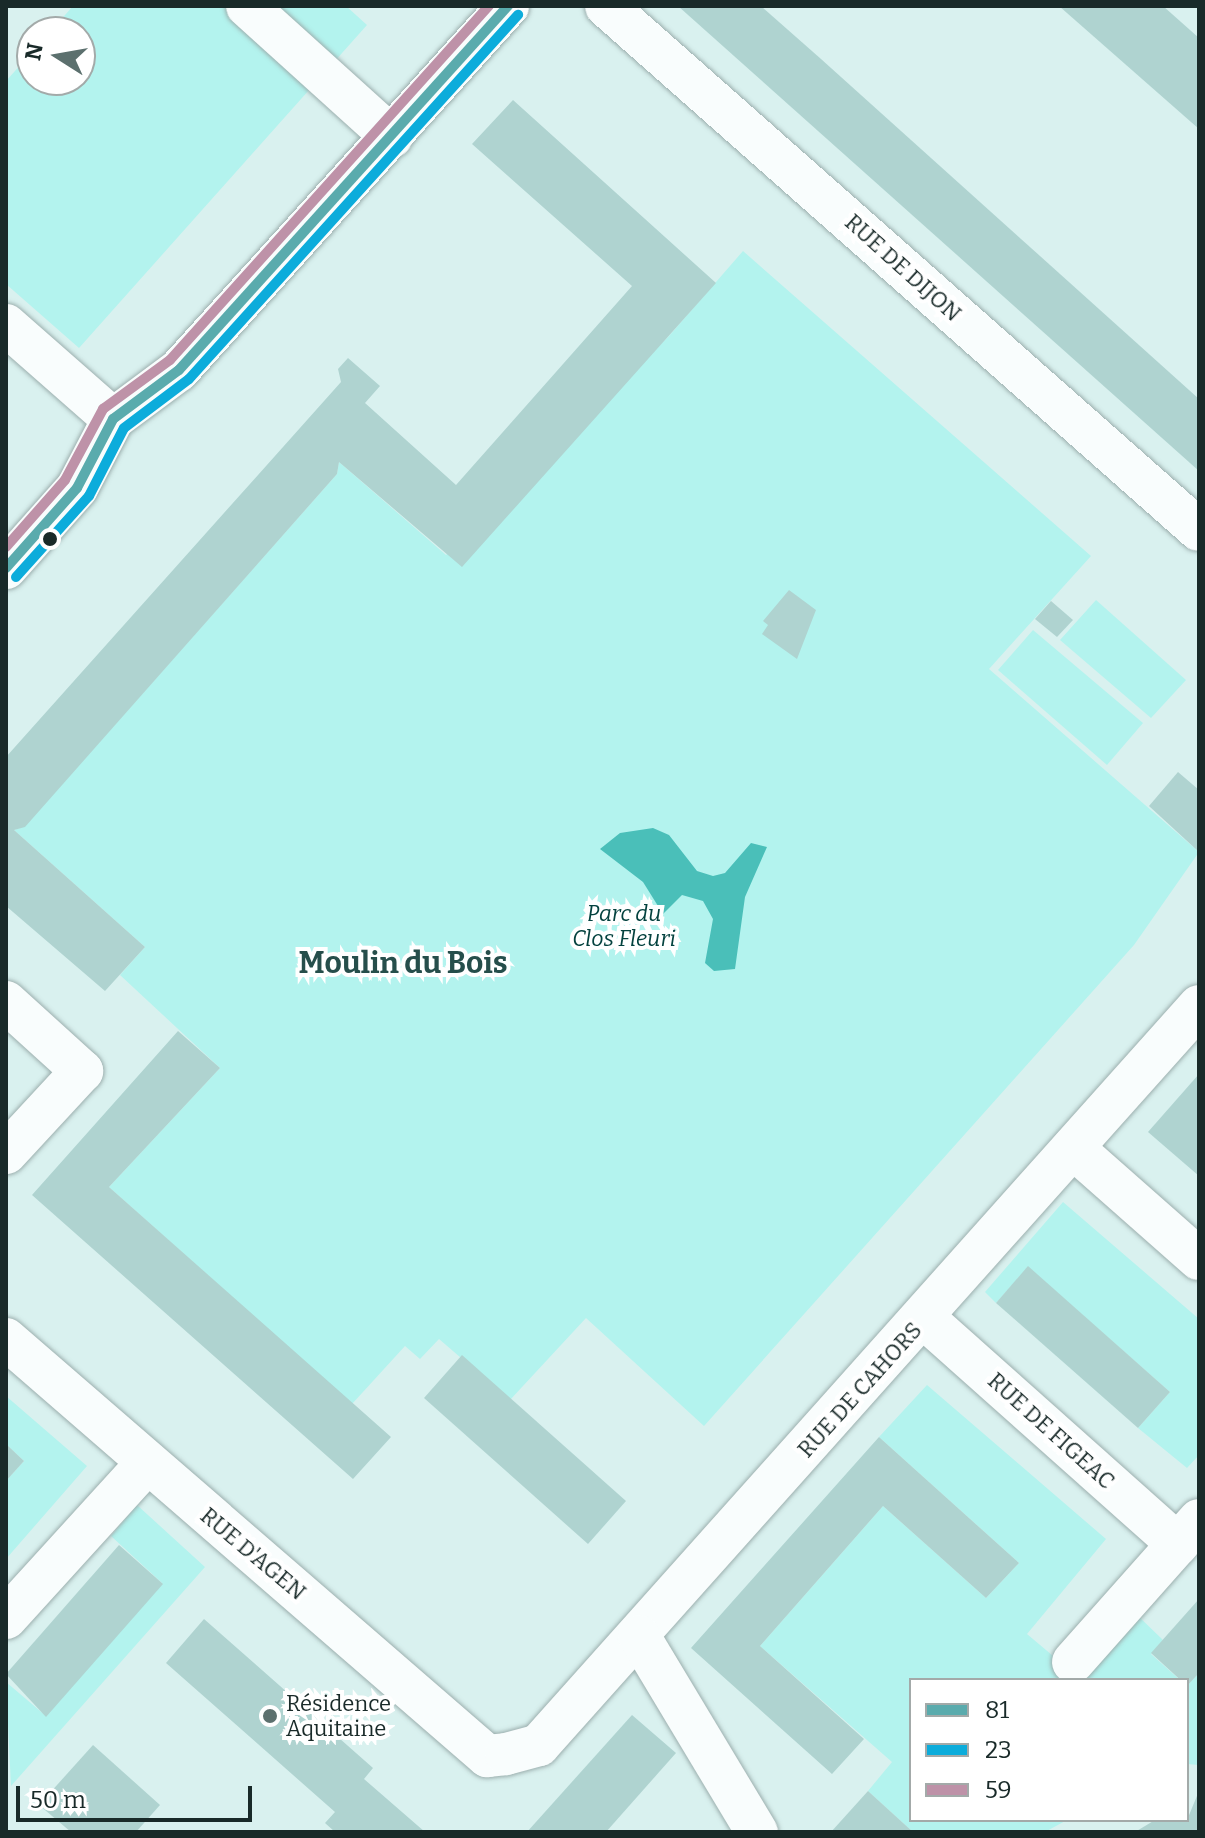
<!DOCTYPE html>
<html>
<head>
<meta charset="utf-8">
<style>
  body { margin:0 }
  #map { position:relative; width:1205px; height:1838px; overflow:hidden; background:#d9f1ef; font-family:Bitter,serif }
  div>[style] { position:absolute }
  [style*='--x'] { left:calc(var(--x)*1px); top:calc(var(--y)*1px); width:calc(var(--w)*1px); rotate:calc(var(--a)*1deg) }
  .green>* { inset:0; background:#b3f3ee }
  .water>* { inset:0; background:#4abfb9 }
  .building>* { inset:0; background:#afd3d0 }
  .roads { filter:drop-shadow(0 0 2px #9cafae) drop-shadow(0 0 2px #9cafae) }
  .minor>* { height:42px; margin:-21px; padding:0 21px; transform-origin:21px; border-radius:21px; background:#f9fdfd }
  .bus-1>* { height:10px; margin:-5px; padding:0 5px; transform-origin:5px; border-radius:5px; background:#5aabad }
  .bus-2>* { height:10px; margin:-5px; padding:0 5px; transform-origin:5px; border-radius:5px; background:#0cacdb }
  .bus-3>* { height:10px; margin:-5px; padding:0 5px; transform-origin:5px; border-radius:5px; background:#be92a8 }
  .dots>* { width:22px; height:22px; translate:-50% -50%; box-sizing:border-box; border:4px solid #fff; border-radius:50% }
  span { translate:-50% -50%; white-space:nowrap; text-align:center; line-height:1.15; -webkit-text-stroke:8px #fff; paint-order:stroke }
  .street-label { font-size:22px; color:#192a29 }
  .park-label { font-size:22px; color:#04423f; font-style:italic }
  .poi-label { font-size:22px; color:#192a29 }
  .left { translate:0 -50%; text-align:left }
  .district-label { font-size:30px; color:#264e4b; font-weight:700 }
  .frame { position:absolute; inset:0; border:8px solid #192a29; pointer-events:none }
  .legend { position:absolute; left:909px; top:1678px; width:280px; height:144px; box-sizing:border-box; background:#fff; border:2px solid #a3aaa9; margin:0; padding:10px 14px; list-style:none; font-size:24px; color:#192a29 }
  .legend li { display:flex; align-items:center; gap:16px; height:40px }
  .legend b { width:40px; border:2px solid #a3aaa9 }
  .north { position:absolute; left:16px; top:16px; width:80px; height:80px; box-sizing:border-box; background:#fff; border:2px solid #a3aaa9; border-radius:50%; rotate:281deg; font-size:22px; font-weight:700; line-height:32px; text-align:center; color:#192a29 }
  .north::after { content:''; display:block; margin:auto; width:28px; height:36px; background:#5c706e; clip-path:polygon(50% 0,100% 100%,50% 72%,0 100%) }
  .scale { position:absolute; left:16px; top:1786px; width:236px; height:36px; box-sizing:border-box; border:4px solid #192a29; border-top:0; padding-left:10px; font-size:24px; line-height:28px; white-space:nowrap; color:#192a29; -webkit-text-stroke:6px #fff; paint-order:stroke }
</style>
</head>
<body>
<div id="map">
  <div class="green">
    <i style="clip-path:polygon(73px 6px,346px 6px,367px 25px,79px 348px,6px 284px,6px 81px,32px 52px,32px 80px,80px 80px,80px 32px,50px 32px)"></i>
    <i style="clip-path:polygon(743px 251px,1091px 556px,989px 669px,1199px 852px,1134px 945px,704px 1426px,586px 1318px,510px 1400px,439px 1339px,420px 1359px,405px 1346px,352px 1404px,109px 1187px,220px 1068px,120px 975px,145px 947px,14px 830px,25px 826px,337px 474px,339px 462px,446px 555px,669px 336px)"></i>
    <i style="clip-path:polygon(1096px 600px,1186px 680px,1151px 718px,1060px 640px)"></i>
    <i style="clip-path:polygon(1033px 630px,1143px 723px,1107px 765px,998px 670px)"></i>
    <i style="clip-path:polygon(1063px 1202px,1199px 1319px,1199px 1455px,1187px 1468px,1138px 1428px,1170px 1392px,1028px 1267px,996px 1303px,985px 1292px)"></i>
    <i style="clip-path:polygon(927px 1385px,1106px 1539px,1027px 1634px,1078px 1677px,1135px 1613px,1163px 1640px,1151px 1654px,1180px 1680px,911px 1680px,911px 1820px,1067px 1820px,1045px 1832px,913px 1832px,868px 1791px,892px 1762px,760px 1646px,883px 1506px,986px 1598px,1019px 1563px,879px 1437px)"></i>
    <i style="clip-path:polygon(6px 1396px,87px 1466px,6px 1559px,6px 1481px,24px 1461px,6px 1444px)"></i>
    <i style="clip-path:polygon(137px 1505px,205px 1567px,11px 1786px,6px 1682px,46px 1716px,162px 1583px,111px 1536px)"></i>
    <i style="clip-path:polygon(1199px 1673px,1199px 1765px,1187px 1764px,1187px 1686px)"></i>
  </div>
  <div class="water">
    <i style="clip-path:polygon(653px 828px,669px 835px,697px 871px,713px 876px,725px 873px,751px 843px,767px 847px,745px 897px,735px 969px,714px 971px,705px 963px,713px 919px,703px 901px,682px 895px,663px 914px,643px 882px,600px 849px,620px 833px)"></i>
  </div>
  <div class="building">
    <i style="clip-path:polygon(678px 6px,761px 6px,821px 59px,1199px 399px,1199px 471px)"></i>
    <i style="clip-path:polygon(1059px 6px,1163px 6px,1199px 38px,1199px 129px)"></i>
    <i style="clip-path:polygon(513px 100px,716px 283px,462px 567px,339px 462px,337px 474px,25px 827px,14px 830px,145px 947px,105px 991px,6px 906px,6px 757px,341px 382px,338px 369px,348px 358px,380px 386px,365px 403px,456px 485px,632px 286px,472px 144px)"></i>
    <i style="clip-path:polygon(789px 590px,816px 610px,797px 659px,762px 634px,768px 625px,763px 621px)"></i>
    <i style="clip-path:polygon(1051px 601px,1073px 620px,1057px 637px,1035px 619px)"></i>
    <i style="clip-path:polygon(1178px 772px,1199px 790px,1199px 852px,1149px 806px)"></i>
    <i style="clip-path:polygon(178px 1031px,220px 1068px,109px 1187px,391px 1437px,353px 1479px,32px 1195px)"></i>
    <i style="clip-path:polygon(1199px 1074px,1199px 1176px,1148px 1132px)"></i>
    <i style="clip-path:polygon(1028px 1266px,1170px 1392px,1138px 1428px,996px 1303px)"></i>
    <i style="clip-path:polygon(462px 1355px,626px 1501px,588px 1544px,424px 1398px)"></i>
    <i style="clip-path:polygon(879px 1437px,1019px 1563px,986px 1598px,883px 1506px,760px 1646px,864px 1739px,832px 1774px,691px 1648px)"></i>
    <i style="clip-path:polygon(6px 1444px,24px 1461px,6px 1481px)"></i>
    <i style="clip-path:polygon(119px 1545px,163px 1584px,46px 1717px,6px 1674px)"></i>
    <i style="clip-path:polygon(1199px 1599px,1199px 1673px,1187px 1686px,1151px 1653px)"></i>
    <i style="clip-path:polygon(204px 1619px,373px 1768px,364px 1779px,425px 1832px,335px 1832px,325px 1823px,335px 1812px,166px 1663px)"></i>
    <i style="clip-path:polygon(632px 1715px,676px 1753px,606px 1832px,527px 1832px)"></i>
    <i style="clip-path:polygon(93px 1745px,160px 1805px,136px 1832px,71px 1832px,39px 1805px)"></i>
    <i style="clip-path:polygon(868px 1791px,913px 1832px,831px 1832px)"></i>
    <i style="clip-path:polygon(1199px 1791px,1199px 1832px,1135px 1832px,1155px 1820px,1187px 1820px)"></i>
  </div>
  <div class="roads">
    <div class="minor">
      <i style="--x:247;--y:6;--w:195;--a:42.1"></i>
      <i style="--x:606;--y:6;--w:791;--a:41.47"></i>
      <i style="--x:6;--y:325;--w:142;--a:41.3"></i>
      <i style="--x:6;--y:568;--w:107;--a:-48.4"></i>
      <i style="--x:77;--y:488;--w:78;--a:-62.4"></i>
      <i style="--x:113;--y:419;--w:82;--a:-36.6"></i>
      <i style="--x:179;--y:370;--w:491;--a:-47.9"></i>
      <i style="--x:6;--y:1002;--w:103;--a:42.2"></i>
      <i style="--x:82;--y:1071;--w:112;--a:132.8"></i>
      <i style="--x:1073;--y:1148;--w:168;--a:41.4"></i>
      <i style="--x:924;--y:1318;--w:340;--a:41.7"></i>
      <i style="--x:6;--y:1339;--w:637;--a:40.92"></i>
      <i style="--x:487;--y:1756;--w:19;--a:-6"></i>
      <i style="--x:506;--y:1754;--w:34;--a:-15"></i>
      <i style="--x:539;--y:1745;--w:991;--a:-48.23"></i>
      <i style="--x:6;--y:1618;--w:208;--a:-47.7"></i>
      <i style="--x:639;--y:1636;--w:229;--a:59"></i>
      <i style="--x:1073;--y:1662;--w:190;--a:-48.4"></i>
    </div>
  </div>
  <div class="bus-1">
    <i style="--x:6;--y:568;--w:107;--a:-48.4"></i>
    <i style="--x:77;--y:488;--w:78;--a:-62.4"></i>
    <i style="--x:113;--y:419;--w:82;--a:-36.6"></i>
    <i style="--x:179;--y:370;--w:491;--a:-47.9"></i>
  </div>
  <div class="bus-2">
    <i style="--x:16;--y:577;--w:109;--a:-48"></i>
    <i style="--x:89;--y:496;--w:76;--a:-62.8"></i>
    <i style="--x:124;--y:428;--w:81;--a:-37"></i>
    <i style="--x:189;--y:379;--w:491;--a:-47.9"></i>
  </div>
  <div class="bus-3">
    <i style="--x:6;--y:547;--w:89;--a:-48.6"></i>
    <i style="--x:65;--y:480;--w:81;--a:-61.8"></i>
    <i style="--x:103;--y:409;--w:83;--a:-36.2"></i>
    <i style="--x:170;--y:360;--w:477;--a:-48"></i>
  </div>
  <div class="dots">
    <i style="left:50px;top:539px;background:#192a29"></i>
    <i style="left:270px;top:1716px;background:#5c706e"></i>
  </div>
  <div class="street-label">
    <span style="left:903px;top:268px;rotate:42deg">RUE DE DIJON</span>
    <span style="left:860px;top:1390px;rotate:-48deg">RUE DE CAHORS</span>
    <span style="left:1051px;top:1431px;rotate:42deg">RUE DE FIGEAC</span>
    <span style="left:253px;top:1554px;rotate:40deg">RUE D'AGEN</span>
  </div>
  <div class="park-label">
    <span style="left:624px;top:926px">Parc du<br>Clos Fleuri</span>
  </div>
  <div class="poi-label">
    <span class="left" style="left:286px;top:1716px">Résidence<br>Aquitaine</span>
  </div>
  <div class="district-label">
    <span style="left:403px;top:963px">Moulin du Bois</span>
  </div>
  <div class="frame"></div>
  <ul class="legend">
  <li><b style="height:10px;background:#5aabad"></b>81</li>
  <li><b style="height:10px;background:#0cacdb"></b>23</li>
  <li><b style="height:10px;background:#be92a8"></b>59</li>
  </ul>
  <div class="north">N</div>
  <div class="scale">50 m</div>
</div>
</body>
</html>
